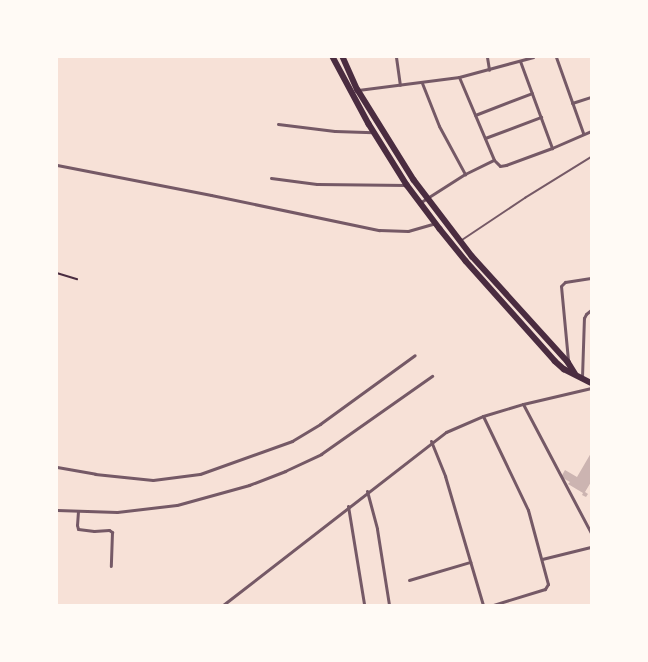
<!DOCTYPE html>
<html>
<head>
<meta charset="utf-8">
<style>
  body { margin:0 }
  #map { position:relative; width:648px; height:662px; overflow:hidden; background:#f7e1d7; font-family:Lato,sans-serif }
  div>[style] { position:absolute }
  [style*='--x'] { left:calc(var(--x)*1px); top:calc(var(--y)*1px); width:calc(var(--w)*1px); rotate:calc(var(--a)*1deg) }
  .building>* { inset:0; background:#ccb4b1 }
  .path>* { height:1.5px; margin:-0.75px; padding:0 0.75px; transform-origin:0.75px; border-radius:0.75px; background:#4a2c40 }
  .service>* { height:1.5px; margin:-0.75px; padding:0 0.75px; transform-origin:0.75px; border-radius:0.75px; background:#755966 }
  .minor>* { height:3px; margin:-1.5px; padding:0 1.5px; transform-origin:1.5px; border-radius:1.5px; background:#755966 }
  .trunk>* { height:5.5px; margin:-2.75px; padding:0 2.75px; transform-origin:2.75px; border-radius:2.75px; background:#4a2c40 }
  span { translate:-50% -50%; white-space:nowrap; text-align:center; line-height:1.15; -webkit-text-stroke:4px #fffaf5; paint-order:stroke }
  .frame { position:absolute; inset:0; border:58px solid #fffaf5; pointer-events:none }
</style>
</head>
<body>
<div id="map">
  <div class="building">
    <i style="clip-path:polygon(591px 453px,591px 482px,585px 492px,588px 494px,586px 497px,582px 495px,583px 493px,568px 484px,570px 482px,561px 477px,565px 470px,577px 477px)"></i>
  </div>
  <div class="path">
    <i style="--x:57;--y:273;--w:21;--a:17"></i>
  </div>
  <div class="service">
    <i style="--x:462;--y:240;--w:76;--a:-33.7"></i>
    <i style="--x:525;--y:198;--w:78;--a:-31.8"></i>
  </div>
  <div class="minor">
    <i style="--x:396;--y:57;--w:28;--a:82"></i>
    <i style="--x:487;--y:57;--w:13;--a:81"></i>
    <i style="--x:556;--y:57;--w:81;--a:70.4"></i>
    <i style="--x:520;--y:61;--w:93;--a:69.8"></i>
    <i style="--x:459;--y:77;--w:90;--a:67.1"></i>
    <i style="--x:494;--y:160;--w:8;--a:45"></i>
    <i style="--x:500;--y:166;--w:6;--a:-9"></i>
    <i style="--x:506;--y:165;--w:49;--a:-20.3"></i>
    <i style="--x:552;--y:148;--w:43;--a:-23.6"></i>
    <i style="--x:422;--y:83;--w:46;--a:68.4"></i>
    <i style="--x:439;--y:126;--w:55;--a:61.6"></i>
    <i style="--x:358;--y:90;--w:102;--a:-7.3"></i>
    <i style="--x:459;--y:77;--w:77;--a:-15.1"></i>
    <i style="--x:572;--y:103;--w:20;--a:-18"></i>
    <i style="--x:475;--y:115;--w:61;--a:-21.1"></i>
    <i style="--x:278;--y:124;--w:57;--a:7"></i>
    <i style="--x:335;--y:131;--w:38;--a:2"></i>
    <i style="--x:485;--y:138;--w:60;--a:-20.6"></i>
    <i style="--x:57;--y:165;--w:157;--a:11"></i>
    <i style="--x:211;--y:195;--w:172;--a:11.8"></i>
    <i style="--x:379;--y:230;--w:29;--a:2"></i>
    <i style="--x:408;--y:231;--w:29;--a:-16"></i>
    <i style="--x:271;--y:178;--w:46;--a:7.4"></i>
    <i style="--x:317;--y:184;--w:90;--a:0.6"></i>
    <i style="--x:421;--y:202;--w:52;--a:-32.5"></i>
    <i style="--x:465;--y:174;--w:32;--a:-26"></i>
    <i style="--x:568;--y:360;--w:74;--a:-95.4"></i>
    <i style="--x:561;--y:286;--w:6;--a:-45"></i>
    <i style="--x:565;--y:282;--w:26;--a:-9"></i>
    <i style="--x:582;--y:377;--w:59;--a:-88.1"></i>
    <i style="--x:584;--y:318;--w:4;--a:-63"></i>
    <i style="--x:586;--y:314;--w:6;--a:-39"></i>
    <i style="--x:523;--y:404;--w:146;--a:62.2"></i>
    <i style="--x:483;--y:416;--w:104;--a:64.4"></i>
    <i style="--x:528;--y:510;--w:77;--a:74.9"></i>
    <i style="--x:548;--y:584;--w:6;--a:121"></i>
    <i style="--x:545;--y:589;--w:54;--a:162.9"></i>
    <i style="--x:431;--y:441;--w:38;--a:68"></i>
    <i style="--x:445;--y:476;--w:134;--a:73.6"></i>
    <i style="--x:57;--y:467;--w:39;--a:10"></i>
    <i style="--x:95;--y:474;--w:58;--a:5.9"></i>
    <i style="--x:153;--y:480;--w:47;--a:-7.3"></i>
    <i style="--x:200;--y:474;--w:98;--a:-19.7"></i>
    <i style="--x:292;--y:441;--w:33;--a:-31"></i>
    <i style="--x:320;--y:424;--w:117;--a:-36"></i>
    <i style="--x:367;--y:491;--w:39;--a:75"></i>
    <i style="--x:377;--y:529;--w:77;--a:81"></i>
    <i style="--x:348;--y:506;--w:99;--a:80.7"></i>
    <i style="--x:57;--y:510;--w:60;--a:1.9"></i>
    <i style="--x:117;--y:512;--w:60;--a:-6.7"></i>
    <i style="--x:177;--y:505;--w:75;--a:-15.5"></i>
    <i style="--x:249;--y:485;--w:39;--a:-21"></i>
    <i style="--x:285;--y:471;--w:40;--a:-25"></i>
    <i style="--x:321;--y:454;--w:136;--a:-35.1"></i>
    <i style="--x:78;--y:511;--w:14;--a:94"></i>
    <i style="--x:77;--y:525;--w:4;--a:76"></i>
    <i style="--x:78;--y:529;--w:16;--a:7"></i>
    <i style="--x:94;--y:531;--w:15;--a:-4"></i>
    <i style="--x:109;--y:530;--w:4;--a:34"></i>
    <i style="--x:112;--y:532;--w:34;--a:92"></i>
    <i style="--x:542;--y:559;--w:50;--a:-13.8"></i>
    <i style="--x:409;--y:580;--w:64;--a:-16.4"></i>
    <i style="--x:223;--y:605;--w:282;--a:-37.8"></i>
    <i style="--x:446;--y:432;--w:40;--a:-23.4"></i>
    <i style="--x:483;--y:416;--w:42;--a:-16.7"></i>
    <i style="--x:523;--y:404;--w:70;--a:-13.2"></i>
  </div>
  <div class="trunk">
    <i style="--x:333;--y:57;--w:76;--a:61.8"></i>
    <i style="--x:369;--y:124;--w:72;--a:58.1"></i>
    <i style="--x:407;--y:185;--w:55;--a:53.1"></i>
    <i style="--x:440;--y:229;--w:41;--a:50.9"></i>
    <i style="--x:466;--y:261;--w:134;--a:48.3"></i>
    <i style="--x:555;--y:361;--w:12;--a:42"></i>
    <i style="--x:564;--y:369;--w:30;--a:27"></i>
    <i style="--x:343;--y:57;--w:36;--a:66"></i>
    <i style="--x:358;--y:90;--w:106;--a:58.1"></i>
    <i style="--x:414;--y:180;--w:96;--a:52.7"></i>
    <i style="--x:472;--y:256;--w:143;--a:47.8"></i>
    <i style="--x:568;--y:362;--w:13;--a:58"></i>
  </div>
  <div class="frame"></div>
</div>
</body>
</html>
